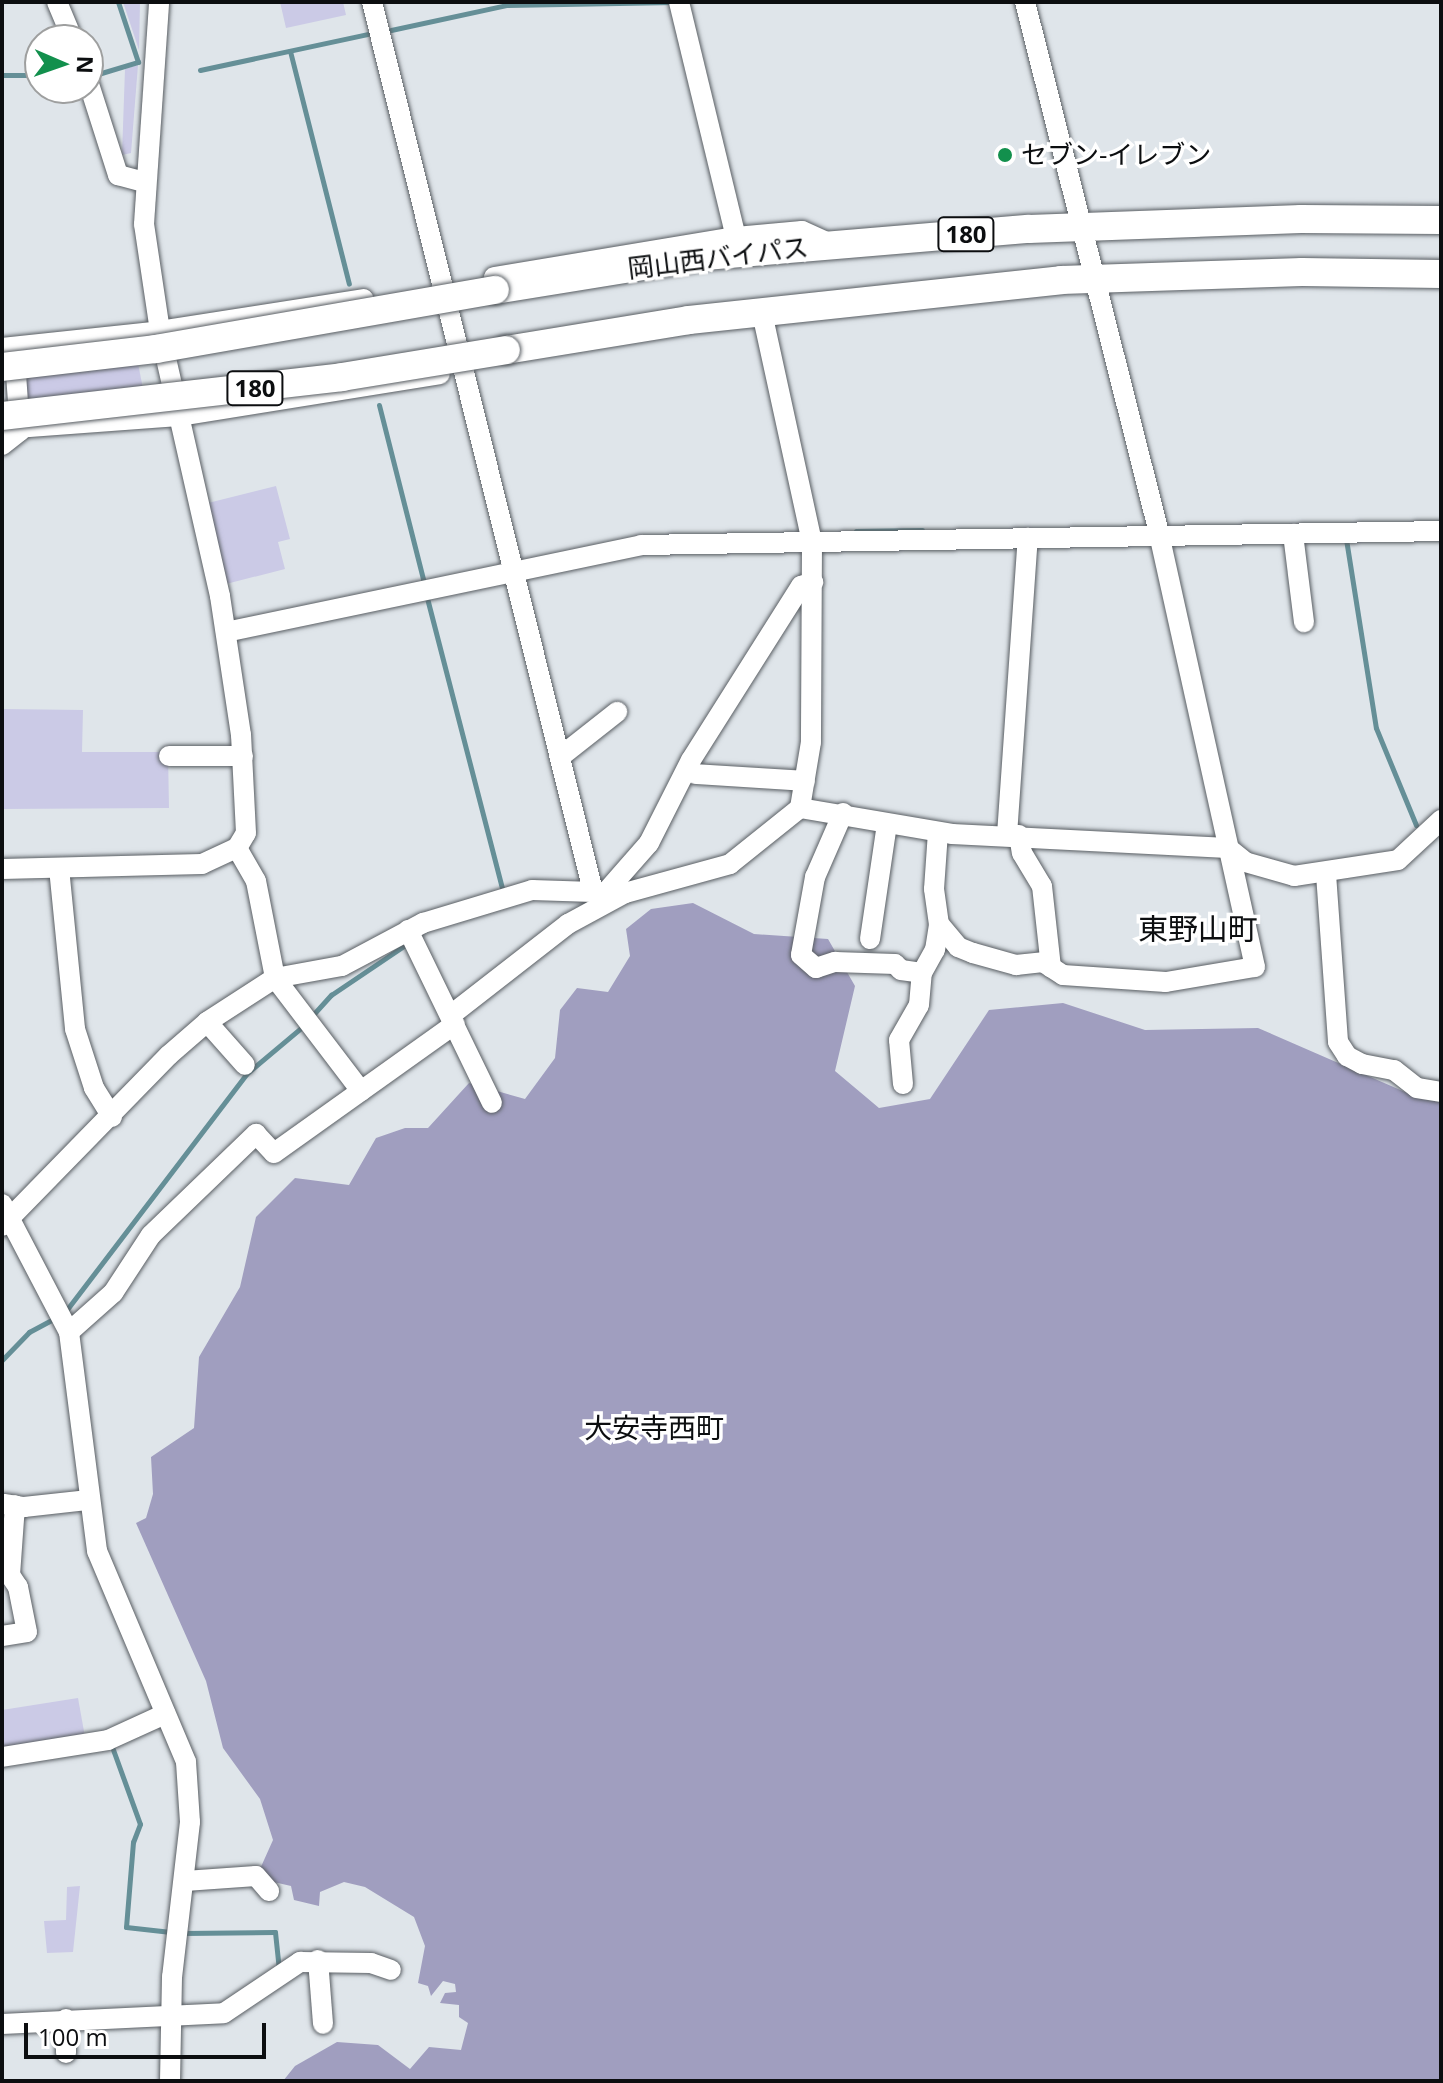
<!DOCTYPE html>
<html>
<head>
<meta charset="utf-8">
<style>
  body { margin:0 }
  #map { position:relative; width:1443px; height:2083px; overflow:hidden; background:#dfe5ea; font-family:"Open Sans","Noto Sans JP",sans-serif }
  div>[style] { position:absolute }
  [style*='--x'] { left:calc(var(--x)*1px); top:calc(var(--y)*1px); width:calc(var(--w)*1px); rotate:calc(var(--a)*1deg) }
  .green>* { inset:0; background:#cbcae6 }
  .forest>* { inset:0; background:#a09ebf }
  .stream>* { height:5px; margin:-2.5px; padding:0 2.5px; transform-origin:2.5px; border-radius:2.5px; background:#658f97 }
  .roads { filter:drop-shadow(0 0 2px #595e63) drop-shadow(0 0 2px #595e63) }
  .minor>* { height:20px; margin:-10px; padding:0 10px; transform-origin:10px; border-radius:10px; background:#fff }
  .highway>* { height:28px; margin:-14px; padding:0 14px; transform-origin:14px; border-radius:14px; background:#fff }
  .bridges { filter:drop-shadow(0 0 2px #595e63) drop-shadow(0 0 2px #595e63) }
  .highway-bridge>* { height:28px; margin:-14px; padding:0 14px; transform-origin:14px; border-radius:14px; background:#fff }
  .dots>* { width:22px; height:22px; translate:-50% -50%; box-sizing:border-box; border:4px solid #fff; border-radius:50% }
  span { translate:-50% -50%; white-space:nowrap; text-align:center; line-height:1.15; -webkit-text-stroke:7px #fff; paint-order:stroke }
  .shield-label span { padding:2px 6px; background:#fff; border:2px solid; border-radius:6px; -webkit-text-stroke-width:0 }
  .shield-label { font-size:24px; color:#0c0e10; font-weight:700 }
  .poi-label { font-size:26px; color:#0c0e10 }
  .left { translate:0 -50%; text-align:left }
  .street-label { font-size:26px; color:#0c0e10 }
  .neighbourhood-label { font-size:28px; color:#0c0e10 }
  .quarter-label { font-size:30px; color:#0c0e10 }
  .frame { position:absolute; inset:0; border:4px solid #0c0e10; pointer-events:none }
  .north { position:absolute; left:24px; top:24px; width:80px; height:80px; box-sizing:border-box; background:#fff; border:2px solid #9e9f9f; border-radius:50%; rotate:92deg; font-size:22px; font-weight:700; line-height:32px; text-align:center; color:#0c0e10 }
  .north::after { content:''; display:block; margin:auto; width:28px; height:36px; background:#12904d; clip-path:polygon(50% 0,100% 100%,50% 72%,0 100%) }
  .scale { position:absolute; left:24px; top:2023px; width:242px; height:36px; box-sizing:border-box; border:4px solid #0c0e10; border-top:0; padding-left:10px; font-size:24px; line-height:28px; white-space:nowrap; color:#0c0e10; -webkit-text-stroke:6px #fff; paint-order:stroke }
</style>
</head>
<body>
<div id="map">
  <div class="green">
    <i style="clip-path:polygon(123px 2px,140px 2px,139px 50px)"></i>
    <i style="clip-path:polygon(280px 2px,343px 2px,346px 15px,286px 28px)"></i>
    <i style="clip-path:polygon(138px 65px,131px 153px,122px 155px,125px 69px)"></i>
    <i style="clip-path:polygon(133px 338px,147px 409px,26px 425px,25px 354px)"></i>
    <i style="clip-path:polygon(276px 486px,290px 539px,278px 542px,285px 569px,226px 584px,208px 503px)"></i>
    <i style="clip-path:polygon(2px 709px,83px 710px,82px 752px,168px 752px,169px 808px,2px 809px)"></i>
    <i style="clip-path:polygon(78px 1698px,85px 1737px,2px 1751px,2px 1710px)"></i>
    <i style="clip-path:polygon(80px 1886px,73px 1952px,47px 1953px,44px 1921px,66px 1920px,67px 1887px)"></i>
  </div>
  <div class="forest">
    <i style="clip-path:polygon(693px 903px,754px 934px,828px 939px,855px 986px,835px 1071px,879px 1108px,930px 1099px,989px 1010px,1063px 1003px,1145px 1030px,1258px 1028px,1421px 1099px,1441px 1102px,1441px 2081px,283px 2081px,295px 2066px,337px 2042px,378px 2045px,410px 2069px,429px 2047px,461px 2050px,468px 2023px,459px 2017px,459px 2005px,440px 2003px,445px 1993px,456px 1992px,455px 1984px,443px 1981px,431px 1996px,428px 1986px,418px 1983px,425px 1946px,414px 1917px,365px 1887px,344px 1882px,320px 1892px,319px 1906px,294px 1900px,291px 1886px,265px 1880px,260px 1869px,273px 1840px,260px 1799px,223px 1748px,206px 1681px,136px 1523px,146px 1518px,153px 1494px,151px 1457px,194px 1428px,199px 1357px,240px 1287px,256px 1217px,295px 1178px,349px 1185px,376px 1138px,405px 1128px,428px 1128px,469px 1083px,525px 1099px,555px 1058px,560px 1010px,577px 988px,608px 992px,630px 956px,626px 929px,651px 909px)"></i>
  </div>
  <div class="stream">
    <i style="--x:391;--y:30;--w:119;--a:-12.2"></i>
    <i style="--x:507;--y:5;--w:167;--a:-1"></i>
    <i style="--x:290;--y:51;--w:240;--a:75.8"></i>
    <i style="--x:200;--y:70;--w:177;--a:-12.1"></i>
    <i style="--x:98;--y:74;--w:42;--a:-16.7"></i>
    <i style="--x:138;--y:62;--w:63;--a:-108.4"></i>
    <i style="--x:2;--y:75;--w:38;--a:0"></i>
    <i style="--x:379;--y:405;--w:184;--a:75.8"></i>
    <i style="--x:856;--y:531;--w:66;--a:-0.9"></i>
    <i style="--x:1346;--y:539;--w:191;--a:81"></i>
    <i style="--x:1376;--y:728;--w:105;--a:67.6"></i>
    <i style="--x:427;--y:598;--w:304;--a:75.5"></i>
    <i style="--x:311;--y:1017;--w:30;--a:-48"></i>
    <i style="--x:331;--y:995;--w:93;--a:-34"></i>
    <i style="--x:65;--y:1312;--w:299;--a:-52.7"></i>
    <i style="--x:246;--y:1074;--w:73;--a:-40"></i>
    <i style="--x:2;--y:1360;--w:39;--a:-46"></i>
    <i style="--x:29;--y:1332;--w:27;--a:-28"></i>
    <i style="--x:111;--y:1744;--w:85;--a:70.1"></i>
    <i style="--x:140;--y:1824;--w:19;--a:111"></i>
    <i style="--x:133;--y:1842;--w:85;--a:94.7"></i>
    <i style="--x:126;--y:1927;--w:45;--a:6.3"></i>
    <i style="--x:184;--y:1933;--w:91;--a:-0.6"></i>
    <i style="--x:275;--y:1932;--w:37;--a:84"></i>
  </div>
  <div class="roads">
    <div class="minor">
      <i style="--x:57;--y:2;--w:41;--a:67.2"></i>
      <i style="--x:372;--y:2;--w:916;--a:76.04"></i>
      <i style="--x:679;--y:2;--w:242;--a:76.4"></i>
      <i style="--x:88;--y:81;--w:99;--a:72.3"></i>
      <i style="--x:118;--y:175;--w:28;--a:15"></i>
      <i style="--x:494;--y:277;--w:245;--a:-9.4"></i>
      <i style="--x:736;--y:237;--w:66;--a:-5.2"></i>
      <i style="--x:802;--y:231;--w:32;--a:24"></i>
      <i style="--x:764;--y:322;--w:225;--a:77.7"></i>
      <i style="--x:812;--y:542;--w:200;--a:90.3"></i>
      <i style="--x:811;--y:742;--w:67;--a:99.5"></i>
      <i style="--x:2;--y:348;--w:159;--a:-6.1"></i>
      <i style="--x:160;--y:331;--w:206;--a:-8.9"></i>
      <i style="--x:2;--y:429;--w:177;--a:-4.2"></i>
      <i style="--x:179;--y:416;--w:264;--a:-9.1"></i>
      <i style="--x:2;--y:445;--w:23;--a:-38"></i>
      <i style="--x:20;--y:431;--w:71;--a:-94"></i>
      <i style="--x:15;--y:360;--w:6;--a:-59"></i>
      <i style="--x:1293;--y:534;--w:89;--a:82.9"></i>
      <i style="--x:226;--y:632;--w:424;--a:-11.8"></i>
      <i style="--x:641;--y:545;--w:800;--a:-1"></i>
      <i style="--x:169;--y:756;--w:74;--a:0"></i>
      <i style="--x:560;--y:757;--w:73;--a:-38.3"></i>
      <i style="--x:695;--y:774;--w:110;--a:3.6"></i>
      <i style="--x:843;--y:813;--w:70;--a:113.6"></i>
      <i style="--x:815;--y:877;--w:79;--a:100.2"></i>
      <i style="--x:801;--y:955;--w:20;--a:41"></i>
      <i style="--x:816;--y:968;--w:20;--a:-18"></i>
      <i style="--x:835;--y:962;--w:60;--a:1.9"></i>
      <i style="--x:895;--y:964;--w:8;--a:45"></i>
      <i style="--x:901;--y:970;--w:21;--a:8"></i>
      <i style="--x:938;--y:832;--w:57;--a:94"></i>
      <i style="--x:934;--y:889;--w:35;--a:82"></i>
      <i style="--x:939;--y:924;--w:30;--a:50"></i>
      <i style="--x:958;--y:947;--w:16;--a:22"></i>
      <i style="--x:973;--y:953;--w:45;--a:15.6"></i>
      <i style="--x:1016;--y:965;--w:27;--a:-6"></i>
      <i style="--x:1043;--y:962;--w:24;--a:33"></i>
      <i style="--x:1063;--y:975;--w:103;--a:3.9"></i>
      <i style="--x:1166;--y:982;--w:90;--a:-9.6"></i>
      <i style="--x:1255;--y:967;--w:440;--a:-102.5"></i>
      <i style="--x:1160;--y:537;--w:552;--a:-104.16"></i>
      <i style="--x:1007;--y:835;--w:298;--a:-86"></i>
      <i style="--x:1019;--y:835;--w:18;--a:81"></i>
      <i style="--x:1022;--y:853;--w:39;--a:59"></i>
      <i style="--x:1042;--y:886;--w:82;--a:83.7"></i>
      <i style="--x:237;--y:848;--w:38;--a:60"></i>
      <i style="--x:256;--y:881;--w:99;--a:78.9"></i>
      <i style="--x:275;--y:978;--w:142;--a:52.7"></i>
      <i style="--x:59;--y:868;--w:162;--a:84.3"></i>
      <i style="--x:75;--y:1029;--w:62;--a:72.1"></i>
      <i style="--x:94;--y:1088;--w:34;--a:58"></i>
      <i style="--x:2;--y:869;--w:200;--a:-1.4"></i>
      <i style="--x:202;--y:864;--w:38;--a:-25"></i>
      <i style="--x:237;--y:848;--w:17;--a:-59"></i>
      <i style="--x:246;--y:833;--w:98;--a:-92.9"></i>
      <i style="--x:241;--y:735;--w:141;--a:-98.6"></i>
      <i style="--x:220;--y:596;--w:272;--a:-102.8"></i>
      <i style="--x:160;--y:331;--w:108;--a:-98.5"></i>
      <i style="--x:144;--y:224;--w:223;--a:-86.1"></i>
      <i style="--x:1326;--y:874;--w:168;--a:85.9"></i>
      <i style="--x:1338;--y:1042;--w:17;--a:57"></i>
      <i style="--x:1347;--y:1056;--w:17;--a:28"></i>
      <i style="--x:1362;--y:1064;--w:33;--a:11"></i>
      <i style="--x:1394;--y:1070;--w:29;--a:38"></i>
      <i style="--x:1417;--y:1088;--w:24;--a:9"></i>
      <i style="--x:606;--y:892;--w:65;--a:-48.7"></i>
      <i style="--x:649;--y:843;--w:93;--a:-63.2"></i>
      <i style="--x:691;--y:760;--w:206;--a:-57.7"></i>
      <i style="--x:801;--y:586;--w:13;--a:-18"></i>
      <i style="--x:408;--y:930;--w:192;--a:64.1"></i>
      <i style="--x:870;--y:939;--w:116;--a:-81.6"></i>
      <i style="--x:451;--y:1015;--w:148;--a:-37.9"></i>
      <i style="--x:568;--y:924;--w:65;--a:-28.5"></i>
      <i style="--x:207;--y:1022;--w:57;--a:48.5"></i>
      <i style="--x:903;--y:1084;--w:44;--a:-95.2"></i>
      <i style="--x:899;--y:1040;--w:40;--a:-60.3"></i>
      <i style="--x:919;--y:1005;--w:32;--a:-85"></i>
      <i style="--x:922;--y:973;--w:26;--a:-61"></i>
      <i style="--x:935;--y:950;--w:26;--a:-81"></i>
      <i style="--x:2;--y:1204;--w:144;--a:62.4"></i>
      <i style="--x:69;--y:1332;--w:221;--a:82.7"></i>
      <i style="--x:97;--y:1551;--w:229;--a:67.1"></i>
      <i style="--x:186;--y:1762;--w:60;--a:86.2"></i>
      <i style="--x:190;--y:1822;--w:156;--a:96.6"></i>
      <i style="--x:172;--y:1977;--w:104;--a:91.1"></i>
      <i style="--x:2;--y:1226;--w:239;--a:-45.7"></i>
      <i style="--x:169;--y:1055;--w:50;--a:-41"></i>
      <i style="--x:207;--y:1022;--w:81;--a:-32.9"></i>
      <i style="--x:275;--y:978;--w:68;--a:-10.2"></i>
      <i style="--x:342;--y:966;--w:92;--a:-28"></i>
      <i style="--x:423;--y:923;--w:114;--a:-16.8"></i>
      <i style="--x:532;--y:890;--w:93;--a:1.8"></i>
      <i style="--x:625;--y:893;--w:109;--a:-15.4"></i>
      <i style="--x:730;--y:864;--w:90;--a:-38.7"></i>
      <i style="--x:800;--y:808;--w:154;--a:9.7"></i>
      <i style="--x:952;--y:834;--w:276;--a:2.9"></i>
      <i style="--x:1228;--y:848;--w:22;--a:39"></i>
      <i style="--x:1245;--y:862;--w:51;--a:15.9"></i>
      <i style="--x:1294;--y:876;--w:105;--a:-8.7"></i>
      <i style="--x:1398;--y:860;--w:59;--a:-42.9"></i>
      <i style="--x:69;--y:1332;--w:59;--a:-41.6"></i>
      <i style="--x:113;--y:1293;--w:69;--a:-56.8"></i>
      <i style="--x:151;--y:1235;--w:146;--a:-43.9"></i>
      <i style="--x:256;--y:1134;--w:26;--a:47"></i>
      <i style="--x:274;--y:1153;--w:222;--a:-35.5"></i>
      <i style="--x:4;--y:1504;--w:20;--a:9"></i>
      <i style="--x:24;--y:1507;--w:63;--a:-6.3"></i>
      <i style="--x:2;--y:1636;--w:25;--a:-9"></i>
      <i style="--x:27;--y:1632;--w:46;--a:-101.3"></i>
      <i style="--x:18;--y:1587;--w:14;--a:-124"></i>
      <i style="--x:10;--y:1575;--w:70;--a:-85.9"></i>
      <i style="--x:2;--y:1757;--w:107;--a:-9.1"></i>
      <i style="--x:108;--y:1740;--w:63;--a:-24.5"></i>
      <i style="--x:185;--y:1881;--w:71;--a:-4"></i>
      <i style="--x:256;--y:1876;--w:20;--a:49"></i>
      <i style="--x:318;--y:1960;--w:64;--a:85.5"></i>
      <i style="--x:66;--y:2019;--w:34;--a:90"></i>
      <i style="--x:2;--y:2024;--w:222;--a:-2.8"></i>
      <i style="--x:224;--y:2013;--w:92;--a:-33.9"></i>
      <i style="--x:300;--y:1962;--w:71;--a:0.8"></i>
      <i style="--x:371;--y:1963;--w:21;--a:19"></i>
    </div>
    <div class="highway">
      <i style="--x:495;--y:290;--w:213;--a:-9.2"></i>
      <i style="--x:705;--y:256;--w:325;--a:-4.8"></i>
      <i style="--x:1029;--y:229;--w:272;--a:-2.1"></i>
      <i style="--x:1301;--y:219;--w:140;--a:0.4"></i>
      <i style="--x:506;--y:350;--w:185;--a:-9.3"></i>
      <i style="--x:689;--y:320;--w:374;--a:-6.1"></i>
      <i style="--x:1061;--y:280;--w:241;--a:-1.9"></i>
      <i style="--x:1302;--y:272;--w:139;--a:0.8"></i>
    </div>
  </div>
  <div class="bridges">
    <div class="highway-bridge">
      <i style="--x:2;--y:367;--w:155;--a:-6.7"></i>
      <i style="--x:156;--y:349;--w:344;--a:-9.9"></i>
      <i style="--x:2;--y:416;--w:342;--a:-6.5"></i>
      <i style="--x:342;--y:377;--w:166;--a:-9.3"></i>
    </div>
  </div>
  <div class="dots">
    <i style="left:1005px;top:155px;background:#12904d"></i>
  </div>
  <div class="shield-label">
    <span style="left:966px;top:234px">180</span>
    <span style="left:255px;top:388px">180</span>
  </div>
  <div class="poi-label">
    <span class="left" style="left:1021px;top:155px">セブン-イレブン</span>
  </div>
  <div class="street-label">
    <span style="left:718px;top:258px;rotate:-7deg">岡山西バイパス</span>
  </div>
  <div class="neighbourhood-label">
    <span style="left:654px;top:1427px">大安寺西町</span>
  </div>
  <div class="quarter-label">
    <span style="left:1198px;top:929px">東野山町</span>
  </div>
  <div class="frame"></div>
  <div class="north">N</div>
  <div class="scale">100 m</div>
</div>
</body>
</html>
